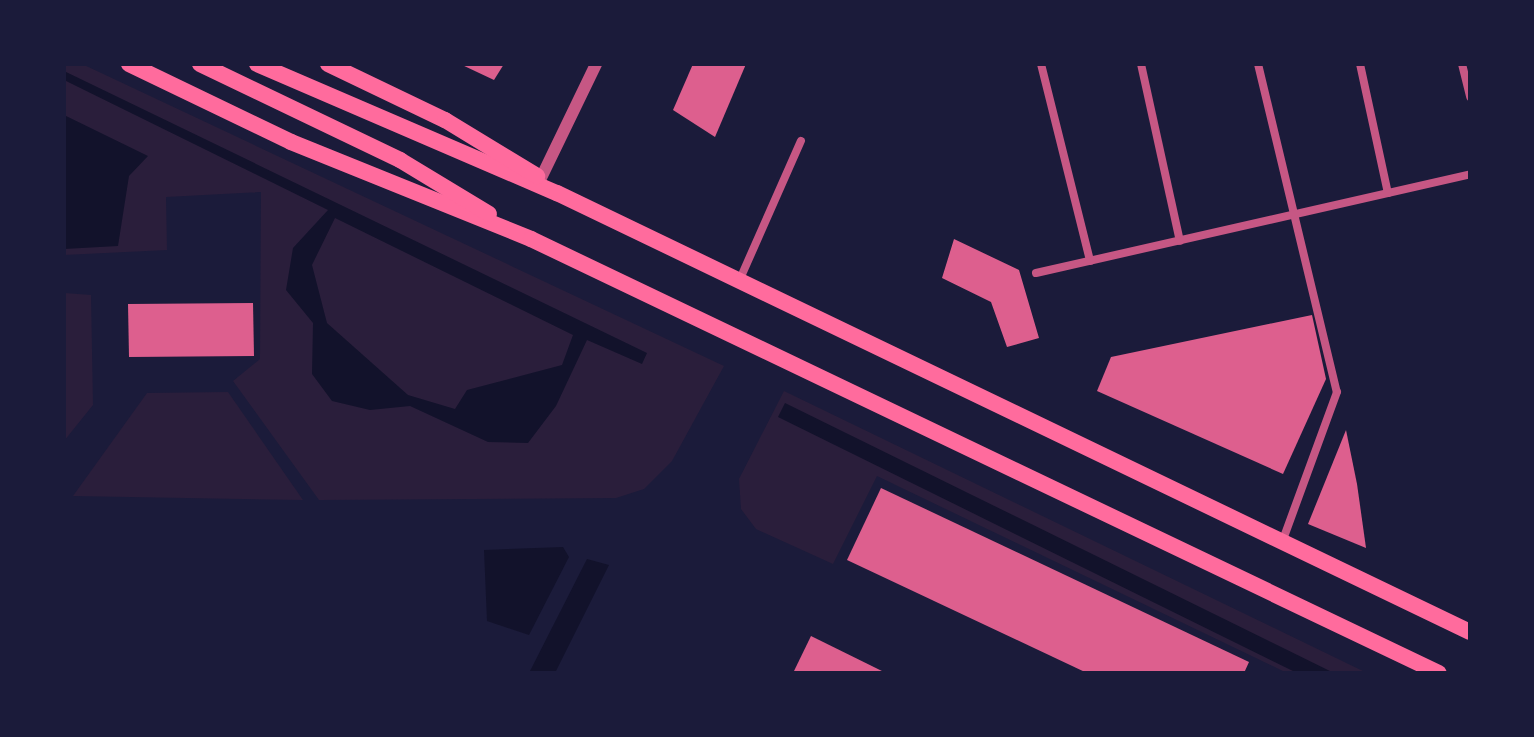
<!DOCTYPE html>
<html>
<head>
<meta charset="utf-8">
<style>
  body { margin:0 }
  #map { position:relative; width:1534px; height:737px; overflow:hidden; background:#1b1b3a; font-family:"Exo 2",sans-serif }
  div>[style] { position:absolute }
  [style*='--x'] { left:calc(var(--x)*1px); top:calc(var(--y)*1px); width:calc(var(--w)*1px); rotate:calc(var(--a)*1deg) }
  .green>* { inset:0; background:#2a1e3b }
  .water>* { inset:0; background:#12122b }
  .building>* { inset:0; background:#dd5f8e }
  .minor>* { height:8px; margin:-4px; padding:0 4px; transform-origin:4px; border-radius:4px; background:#c65784 }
  .tertiary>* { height:12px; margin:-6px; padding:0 6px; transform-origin:6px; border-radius:6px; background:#c65784 }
  .primary>* { height:16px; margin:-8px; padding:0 8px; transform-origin:8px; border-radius:8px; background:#ff6b9d }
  span { translate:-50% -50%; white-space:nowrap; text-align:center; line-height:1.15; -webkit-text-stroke:6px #1b1b3a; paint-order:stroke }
  .frame { position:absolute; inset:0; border:66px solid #1b1b3a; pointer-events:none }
</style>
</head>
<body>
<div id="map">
  <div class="green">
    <i style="clip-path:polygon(64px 64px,82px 64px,724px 366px,672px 461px,644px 489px,616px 498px,319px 500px,233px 381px,260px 359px,261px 192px,166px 197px,167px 250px,64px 255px)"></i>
    <i style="clip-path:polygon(64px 293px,91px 295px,93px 405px,64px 441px)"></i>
    <i style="clip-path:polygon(784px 391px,1367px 673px,1287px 673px,877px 476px,833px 564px,756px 529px,741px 509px,739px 479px)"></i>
    <i style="clip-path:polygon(228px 392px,303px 500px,73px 496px,147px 393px)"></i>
  </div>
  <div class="water">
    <i style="clip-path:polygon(evenodd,64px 71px,647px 353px,642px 364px,587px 340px,556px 406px,528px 443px,488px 442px,410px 406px,370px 410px,332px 401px,312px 374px,313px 323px,286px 290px,293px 248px,328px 210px,64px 80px,64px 71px,335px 218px,573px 335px,562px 365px,467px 390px,455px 409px,408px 395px,327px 323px,312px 265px,335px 218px)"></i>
    <i style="clip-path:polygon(64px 115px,148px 156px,129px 176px,118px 246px,64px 249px)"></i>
    <i style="clip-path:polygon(785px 403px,1334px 673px,1297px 673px,778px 417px)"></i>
    <i style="clip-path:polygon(563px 547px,569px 557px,529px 635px,487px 621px,484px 550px)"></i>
    <i style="clip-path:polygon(587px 559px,609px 565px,555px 673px,529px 673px)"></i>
  </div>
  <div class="building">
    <i style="clip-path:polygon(460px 64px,504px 64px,494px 80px)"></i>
    <i style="clip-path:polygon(693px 64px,746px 64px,715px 137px,673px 110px)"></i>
    <i style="clip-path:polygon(954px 239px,1019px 270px,1039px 338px,1007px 347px,991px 302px,942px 278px)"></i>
    <i style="clip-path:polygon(253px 303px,254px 356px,129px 357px,128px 304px)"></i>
    <i style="clip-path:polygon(1312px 315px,1326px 379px,1283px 474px,1097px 391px,1111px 357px)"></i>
    <i style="clip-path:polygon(1346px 430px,1357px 484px,1366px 548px,1308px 524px)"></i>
    <i style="clip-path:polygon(881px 488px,1249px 662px,1244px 673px,1087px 673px,847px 560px)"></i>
    <i style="clip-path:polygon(811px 636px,886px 673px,794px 671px)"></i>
  </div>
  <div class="minor">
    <i style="--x:1041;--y:64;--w:203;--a:76"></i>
    <i style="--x:1141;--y:64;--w:181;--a:77.6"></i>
    <i style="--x:1258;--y:64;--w:337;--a:76.5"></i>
    <i style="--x:1337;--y:392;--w:160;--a:110.1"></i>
    <i style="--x:1360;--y:64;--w:132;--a:77.8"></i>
    <i style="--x:1462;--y:64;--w:34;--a:76"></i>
    <i style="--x:1036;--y:273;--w:445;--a:-12.8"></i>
    <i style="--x:740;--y:279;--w:151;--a:-66.2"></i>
  </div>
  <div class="tertiary">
    <i style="--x:541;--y:178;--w:127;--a:-64.2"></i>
  </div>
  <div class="primary">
    <i style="--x:129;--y:64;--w:180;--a:25.7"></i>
    <i style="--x:291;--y:142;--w:259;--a:22"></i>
    <i style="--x:531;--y:239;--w:1006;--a:25.55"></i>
    <i style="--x:200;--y:64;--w:222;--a:25.6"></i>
    <i style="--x:400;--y:160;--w:104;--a:31.2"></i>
    <i style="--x:257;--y:64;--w:327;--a:23.3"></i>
    <i style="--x:557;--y:193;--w:1013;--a:25.68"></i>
    <i style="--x:328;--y:64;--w:130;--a:25.6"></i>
    <i style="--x:445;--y:120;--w:108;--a:31.3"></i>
  </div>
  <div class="frame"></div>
</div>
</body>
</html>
